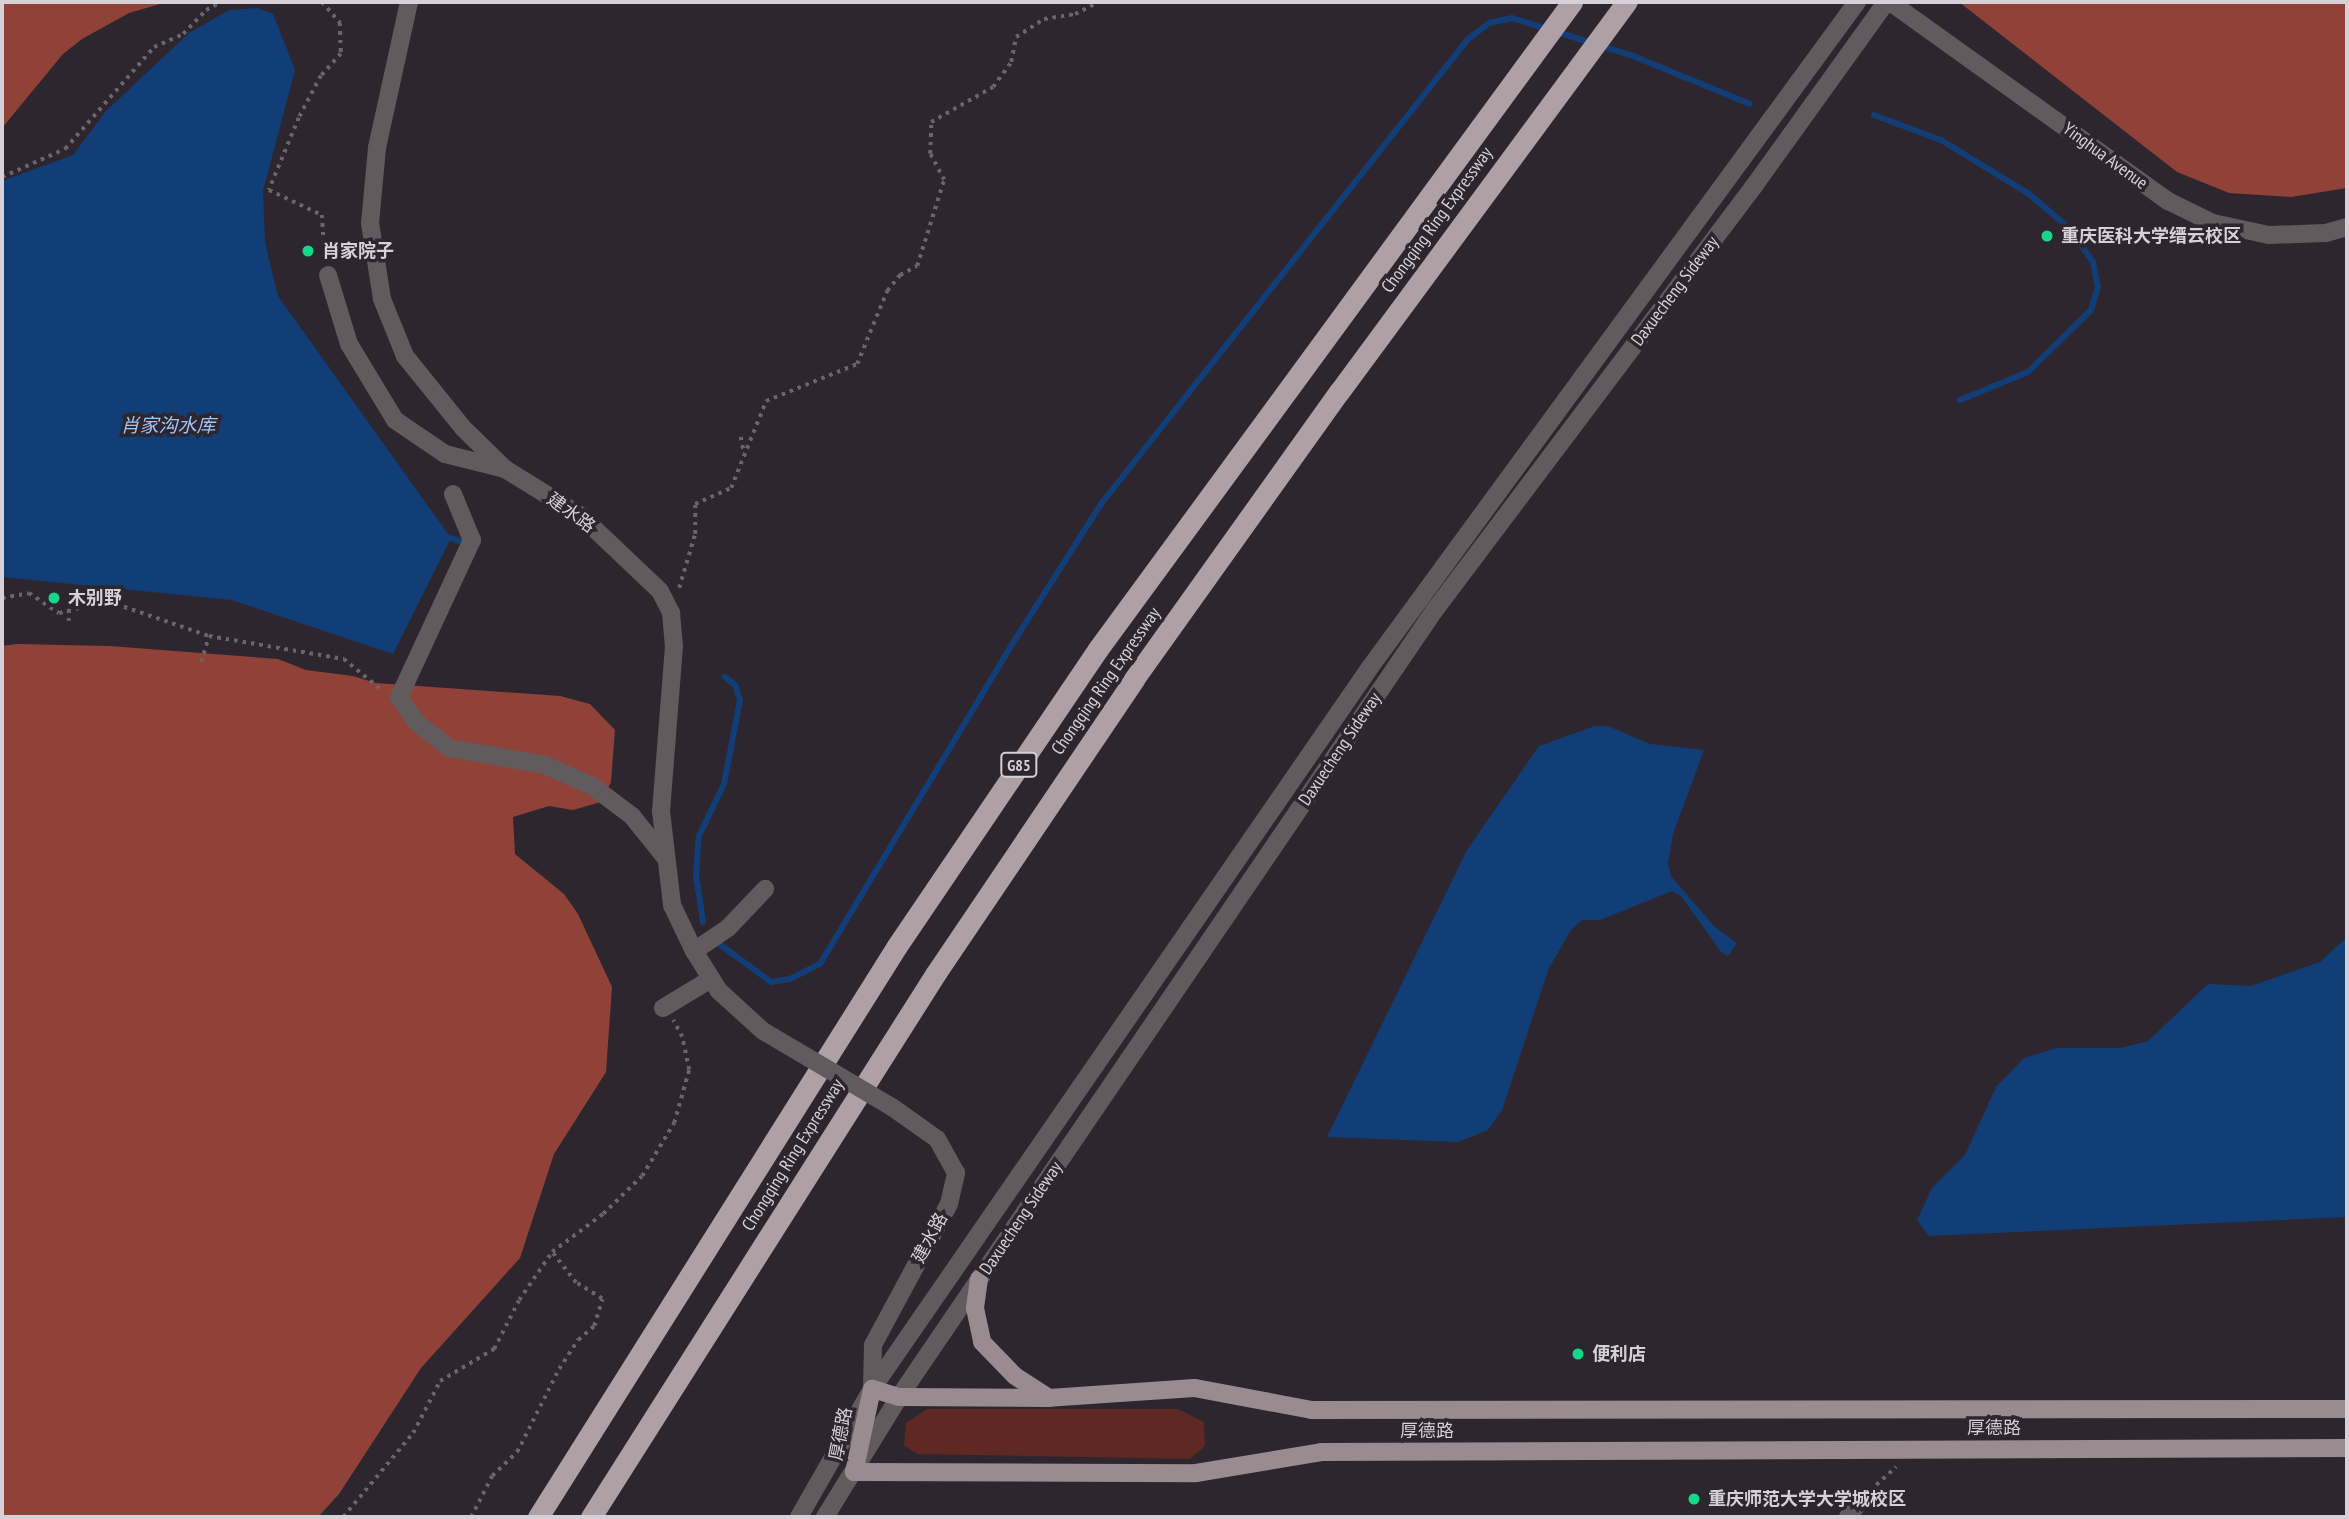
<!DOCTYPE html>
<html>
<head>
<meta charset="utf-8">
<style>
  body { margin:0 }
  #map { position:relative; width:2349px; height:1519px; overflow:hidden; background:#2d262e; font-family:"PT Sans Narrow","Noto Sans SC",sans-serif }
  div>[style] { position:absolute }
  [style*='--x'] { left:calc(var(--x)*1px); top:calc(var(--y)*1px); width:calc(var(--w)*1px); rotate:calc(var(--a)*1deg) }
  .green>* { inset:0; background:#5e2923 }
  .forest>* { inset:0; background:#904239 }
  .water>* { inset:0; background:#123e77 }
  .stream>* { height:6px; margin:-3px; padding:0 3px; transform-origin:3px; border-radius:3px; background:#123e77 }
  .path>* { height:3.5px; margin-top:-1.75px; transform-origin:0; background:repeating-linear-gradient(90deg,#6a646b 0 3.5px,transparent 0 8.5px) }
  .minor>* { height:18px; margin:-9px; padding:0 9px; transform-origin:9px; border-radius:9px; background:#615b5d }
  .major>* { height:18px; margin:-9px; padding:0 9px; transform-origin:9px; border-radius:9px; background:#998c90 }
  .highway>* { height:21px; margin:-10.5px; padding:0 10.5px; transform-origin:10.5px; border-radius:10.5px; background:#aea0a5 }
  .minor-bridge>* { height:18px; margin:-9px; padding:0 9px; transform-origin:9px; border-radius:9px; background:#615b5d }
  .dots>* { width:19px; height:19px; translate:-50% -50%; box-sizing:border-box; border:4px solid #2d262e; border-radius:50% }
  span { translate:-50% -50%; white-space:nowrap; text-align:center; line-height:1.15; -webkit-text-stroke:7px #2d262e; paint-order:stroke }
  .shield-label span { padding:2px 5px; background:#2d262e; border:2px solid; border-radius:5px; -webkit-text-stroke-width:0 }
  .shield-label { font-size:16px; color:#d6d1d7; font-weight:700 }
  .street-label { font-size:18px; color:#d6d1d7 }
  .poi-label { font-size:18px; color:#d6d1d7; font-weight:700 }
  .left { translate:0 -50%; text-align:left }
  .water-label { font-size:19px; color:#9fc4f7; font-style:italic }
  .frame { position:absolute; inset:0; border:4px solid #d6d1d7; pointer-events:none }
</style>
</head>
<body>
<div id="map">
  <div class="green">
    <i style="clip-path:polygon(927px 1409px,1178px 1409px,1204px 1422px,1205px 1446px,1190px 1459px,918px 1454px,904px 1446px,906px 1423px)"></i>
  </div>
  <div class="forest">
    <i style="clip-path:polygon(2px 2px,167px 2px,129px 13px,82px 39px,63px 54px,2px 128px)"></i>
    <i style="clip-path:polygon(1959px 2px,2347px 2px,2347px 188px,2291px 197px,2229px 193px,2177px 172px)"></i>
    <i style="clip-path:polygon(17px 644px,110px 646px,278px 659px,306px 670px,353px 676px,376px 683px,560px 696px,590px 704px,615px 730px,611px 782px,601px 802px,573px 810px,549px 806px,513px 817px,515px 854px,564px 894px,578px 914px,612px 987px,606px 1072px,554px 1154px,520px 1258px,421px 1368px,339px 1494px,318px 1517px,2px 1517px,2px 646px)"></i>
  </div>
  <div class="water">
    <i style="clip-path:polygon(257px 8px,273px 14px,295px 70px,263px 191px,265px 243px,278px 296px,451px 538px,393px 654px,232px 600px,2px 577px,2px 181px,73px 155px,106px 111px,189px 33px,229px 10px)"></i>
    <i style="clip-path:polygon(1595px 726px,1608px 726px,1650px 744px,1704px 750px,1673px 834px,1668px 864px,1671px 876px,1700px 910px,1716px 928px,1737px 943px,1728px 956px,1721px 952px,1682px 897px,1672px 891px,1600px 920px,1582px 920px,1571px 930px,1549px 968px,1502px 1110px,1488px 1130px,1458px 1142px,1327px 1137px,1467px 850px,1539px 746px)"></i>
    <i style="clip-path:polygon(2347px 937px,2347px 1217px,1929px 1236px,1917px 1220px,1932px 1188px,1965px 1155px,1996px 1087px,2024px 1058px,2057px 1048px,2120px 1048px,2148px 1041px,2208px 984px,2251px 986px,2320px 962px)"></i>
  </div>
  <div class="stream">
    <i style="--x:1874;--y:115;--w:72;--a:20.5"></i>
    <i style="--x:1941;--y:140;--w:103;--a:31.5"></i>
    <i style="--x:2029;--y:194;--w:52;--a:40.4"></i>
    <i style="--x:2069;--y:228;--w:42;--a:54.8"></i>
    <i style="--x:2093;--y:262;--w:25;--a:79"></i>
    <i style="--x:2098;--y:287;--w:24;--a:107"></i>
    <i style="--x:2091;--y:310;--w:88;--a:135.5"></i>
    <i style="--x:2028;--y:372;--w:74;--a:157.6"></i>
    <i style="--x:451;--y:538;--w:12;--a:20"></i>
    <i style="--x:703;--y:922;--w:48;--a:-98.5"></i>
    <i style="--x:696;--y:875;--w:39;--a:-86"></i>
    <i style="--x:699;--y:836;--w:58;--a:-64.3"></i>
    <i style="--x:724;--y:784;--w:86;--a:-79.2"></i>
    <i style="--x:740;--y:700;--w:16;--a:-108"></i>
    <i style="--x:735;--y:685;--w:13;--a:-141"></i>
    <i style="--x:718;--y:943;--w:66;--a:36.3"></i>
    <i style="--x:771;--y:982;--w:19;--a:-9"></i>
    <i style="--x:790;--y:979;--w:34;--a:-27"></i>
    <i style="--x:820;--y:964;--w:380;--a:-59"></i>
    <i style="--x:1016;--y:638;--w:159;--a:-57.6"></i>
    <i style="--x:1101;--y:504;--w:592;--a:-51.72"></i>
    <i style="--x:1468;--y:39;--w:26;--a:-37"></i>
    <i style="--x:1489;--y:23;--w:24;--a:-12"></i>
    <i style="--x:1512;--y:18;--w:127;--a:17.4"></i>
    <i style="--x:1633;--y:56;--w:126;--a:22.3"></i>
  </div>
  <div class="path">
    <i style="--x:322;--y:2;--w:28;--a:49"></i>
    <i style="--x:340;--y:23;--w:31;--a:88"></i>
    <i style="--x:341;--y:54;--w:30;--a:132"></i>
    <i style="--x:321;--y:76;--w:47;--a:117.6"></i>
    <i style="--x:299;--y:118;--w:78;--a:112.6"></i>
    <i style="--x:269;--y:190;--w:59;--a:25.3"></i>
    <i style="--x:322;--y:215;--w:44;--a:86.1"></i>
    <i style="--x:2;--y:177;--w:69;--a:-24"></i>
    <i style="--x:65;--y:149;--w:135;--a:-48.9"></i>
    <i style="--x:154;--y:47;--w:32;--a:-24"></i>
    <i style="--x:183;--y:34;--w:33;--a:-46"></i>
    <i style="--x:206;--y:10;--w:17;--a:-28"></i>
    <i style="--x:741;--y:437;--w:16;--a:79"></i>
    <i style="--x:679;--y:588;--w:56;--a:-73.5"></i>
    <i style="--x:695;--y:534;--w:30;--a:-90"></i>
    <i style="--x:695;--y:504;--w:39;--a:-24"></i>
    <i style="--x:731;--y:488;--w:94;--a:-68.1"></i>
    <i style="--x:766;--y:401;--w:98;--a:-22.1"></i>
    <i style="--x:857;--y:364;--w:79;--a:-67.7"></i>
    <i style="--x:887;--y:291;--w:21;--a:-51"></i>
    <i style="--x:900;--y:275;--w:19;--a:-28"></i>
    <i style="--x:917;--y:266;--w:90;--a:-72.6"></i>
    <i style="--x:944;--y:180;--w:30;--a:-118"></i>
    <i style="--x:930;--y:154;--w:32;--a:-88"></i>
    <i style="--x:931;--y:122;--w:71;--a:-29.4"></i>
    <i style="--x:993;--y:87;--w:31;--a:-54"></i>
    <i style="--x:1011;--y:62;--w:25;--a:-79"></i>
    <i style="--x:1016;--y:37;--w:33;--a:-33"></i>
    <i style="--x:1044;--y:19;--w:31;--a:-9"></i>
    <i style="--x:1075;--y:14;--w:27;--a:-27"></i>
    <i style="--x:2;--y:598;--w:27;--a:-10"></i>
    <i style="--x:29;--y:593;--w:36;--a:34"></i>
    <i style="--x:59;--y:613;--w:29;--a:-14"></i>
    <i style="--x:87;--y:606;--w:29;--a:-4"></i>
    <i style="--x:116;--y:604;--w:98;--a:19"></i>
    <i style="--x:209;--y:636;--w:137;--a:9.7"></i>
    <i style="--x:344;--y:659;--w:50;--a:39.4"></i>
    <i style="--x:69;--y:610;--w:11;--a:90"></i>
    <i style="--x:201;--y:662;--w:27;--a:-73"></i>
    <i style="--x:1876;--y:1485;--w:27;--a:-42"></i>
    <i style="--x:343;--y:1517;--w:109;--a:-50.2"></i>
    <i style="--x:413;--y:1433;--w:59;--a:-62.6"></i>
    <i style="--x:440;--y:1381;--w:63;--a:-30.7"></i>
    <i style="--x:494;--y:1349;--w:55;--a:-63"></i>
    <i style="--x:519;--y:1300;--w:58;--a:-55.5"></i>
    <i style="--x:552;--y:1252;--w:64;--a:-36.7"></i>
    <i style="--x:603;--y:1214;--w:54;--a:-44.3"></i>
    <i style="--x:642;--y:1176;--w:62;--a:-58.9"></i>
    <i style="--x:674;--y:1123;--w:55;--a:-74.2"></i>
    <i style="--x:689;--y:1070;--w:34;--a:-102"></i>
    <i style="--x:682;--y:1037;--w:19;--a:-118"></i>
    <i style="--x:471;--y:1517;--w:46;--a:-62.9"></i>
    <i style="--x:492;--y:1476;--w:35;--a:-44"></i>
    <i style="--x:517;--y:1452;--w:93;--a:-63.2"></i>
    <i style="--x:559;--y:1369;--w:35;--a:-57"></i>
    <i style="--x:578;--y:1340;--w:21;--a:-41"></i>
    <i style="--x:594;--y:1326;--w:28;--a:-73"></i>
    <i style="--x:602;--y:1299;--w:31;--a:-148"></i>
    <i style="--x:576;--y:1283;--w:39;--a:-128"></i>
  </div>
  <div class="minor">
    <i style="--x:409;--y:2;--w:149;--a:102.4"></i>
    <i style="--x:377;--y:148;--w:75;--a:95.3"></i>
    <i style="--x:370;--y:223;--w:77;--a:81"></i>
    <i style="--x:382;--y:299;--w:61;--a:68"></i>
    <i style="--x:405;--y:356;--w:92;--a:51.1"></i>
    <i style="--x:463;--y:428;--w:59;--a:44.3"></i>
    <i style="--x:505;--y:469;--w:89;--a:31.7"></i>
    <i style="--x:581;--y:516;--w:109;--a:43.5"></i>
    <i style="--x:660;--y:591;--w:25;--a:63"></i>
    <i style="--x:671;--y:613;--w:33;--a:85"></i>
    <i style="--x:674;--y:646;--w:166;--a:94.5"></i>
    <i style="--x:661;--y:811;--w:95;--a:83.3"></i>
    <i style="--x:672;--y:905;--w:51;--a:64.4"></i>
    <i style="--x:694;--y:951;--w:47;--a:58"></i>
    <i style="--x:719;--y:991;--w:59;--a:42.3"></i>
    <i style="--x:1890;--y:2;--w:342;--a:35.6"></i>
    <i style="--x:2168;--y:201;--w:50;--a:26.1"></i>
    <i style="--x:2213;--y:223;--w:57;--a:12.1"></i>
    <i style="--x:2269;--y:235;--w:57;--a:-2"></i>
    <i style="--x:2326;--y:233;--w:22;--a:-16"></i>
    <i style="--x:328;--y:275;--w:72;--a:73.1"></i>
    <i style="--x:349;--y:344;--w:89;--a:58.8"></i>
    <i style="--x:395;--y:420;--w:60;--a:34.2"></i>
    <i style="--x:445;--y:454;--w:62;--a:14"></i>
    <i style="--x:453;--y:494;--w:50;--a:67.6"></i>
    <i style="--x:472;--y:540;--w:173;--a:114.9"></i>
    <i style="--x:399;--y:697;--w:30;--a:56"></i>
    <i style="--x:416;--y:722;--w:42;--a:38.2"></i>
    <i style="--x:449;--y:748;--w:97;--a:10"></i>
    <i style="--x:545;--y:765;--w:51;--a:24.1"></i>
    <i style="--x:592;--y:786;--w:50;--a:36.9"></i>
    <i style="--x:632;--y:816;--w:51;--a:51.3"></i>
    <i style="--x:694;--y:951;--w:41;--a:-34.1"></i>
    <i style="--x:728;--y:928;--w:54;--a:-46.5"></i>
    <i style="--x:663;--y:1008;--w:56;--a:-31.1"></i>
    <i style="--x:872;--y:1388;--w:43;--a:-88.7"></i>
    <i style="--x:873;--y:1345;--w:160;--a:-61.7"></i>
    <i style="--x:949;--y:1204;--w:32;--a:-77"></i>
    <i style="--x:956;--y:1173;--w:39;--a:-119"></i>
    <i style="--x:937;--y:1139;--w:55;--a:-144.6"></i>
    <i style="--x:799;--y:1517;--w:147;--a:-60.3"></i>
    <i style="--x:872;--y:1389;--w:878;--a:-55.39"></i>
    <i style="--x:1371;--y:666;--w:823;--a:-53.8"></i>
    <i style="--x:825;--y:1517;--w:141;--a:-58.3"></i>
    <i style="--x:899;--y:1397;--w:951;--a:-55.76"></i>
    <i style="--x:1434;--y:611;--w:532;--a:-53.02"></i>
    <i style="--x:1754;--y:186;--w:226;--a:-54.3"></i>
    <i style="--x:1848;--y:1517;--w:26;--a:-53"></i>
  </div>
  <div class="major">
    <i style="--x:979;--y:1279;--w:29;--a:98"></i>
    <i style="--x:975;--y:1308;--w:35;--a:78"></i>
    <i style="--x:982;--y:1342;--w:47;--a:45.9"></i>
    <i style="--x:1015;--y:1376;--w:40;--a:32.9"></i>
    <i style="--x:2347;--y:1409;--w:1035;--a:179.94"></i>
    <i style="--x:1312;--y:1410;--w:120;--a:-169.4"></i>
    <i style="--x:1194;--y:1388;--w:145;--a:176.1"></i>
    <i style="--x:1049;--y:1398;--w:150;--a:-179.6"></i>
    <i style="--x:899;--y:1397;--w:28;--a:-163"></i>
    <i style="--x:872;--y:1389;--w:85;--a:102.2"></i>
    <i style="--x:854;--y:1472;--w:342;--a:0.2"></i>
    <i style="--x:1196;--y:1473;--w:127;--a:-9.5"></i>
    <i style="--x:1321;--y:1452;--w:1026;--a:-0.22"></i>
  </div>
  <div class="highway">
    <i style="--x:538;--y:1517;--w:674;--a:-57.84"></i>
    <i style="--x:897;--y:946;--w:359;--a:-55.9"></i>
    <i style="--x:1098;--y:649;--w:802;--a:-53.77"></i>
    <i style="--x:591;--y:1517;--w:644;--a:-57.62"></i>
    <i style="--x:936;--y:973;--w:354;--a:-56"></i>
    <i style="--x:1134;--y:679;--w:353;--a:-54.5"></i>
    <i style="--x:1339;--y:392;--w:485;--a:-53.6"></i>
  </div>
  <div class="minor-bridge">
    <i style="--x:763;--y:1031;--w:150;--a:30.5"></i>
  </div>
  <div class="dots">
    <i style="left:2047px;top:236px;background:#14d989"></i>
    <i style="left:308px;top:251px;background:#14d989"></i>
    <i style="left:54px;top:598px;background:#14d989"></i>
    <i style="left:1578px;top:1354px;background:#14d989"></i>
    <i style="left:1694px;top:1499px;background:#14d989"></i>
  </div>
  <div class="shield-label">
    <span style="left:1019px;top:765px">G85</span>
  </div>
  <div class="street-label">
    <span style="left:2105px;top:156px;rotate:36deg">Yinghua Avenue</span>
    <span style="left:1437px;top:220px;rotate:-54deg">Chongqing Ring Expressway</span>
    <span style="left:1675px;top:291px;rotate:-53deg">Daxuecheng Sideway</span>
    <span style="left:571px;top:513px;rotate:36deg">建水路</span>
    <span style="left:1106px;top:681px;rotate:-55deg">Chongqing Ring Expressway</span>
    <span style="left:1340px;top:749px;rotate:-56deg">Daxuecheng Sideway</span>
    <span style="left:793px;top:1155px;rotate:-58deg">Chongqing Ring Expressway</span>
    <span style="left:1021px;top:1218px;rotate:-56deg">Daxuecheng Sideway</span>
    <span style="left:930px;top:1238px;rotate:-62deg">建水路</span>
    <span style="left:1994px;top:1428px">厚德路</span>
    <span style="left:1427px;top:1431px">厚德路</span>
    <span style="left:841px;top:1434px;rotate:-79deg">厚德路</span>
  </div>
  <div class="poi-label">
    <span class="left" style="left:2061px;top:236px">重庆医科大学缙云校区</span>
    <span class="left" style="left:322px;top:251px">肖家院子</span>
    <span class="left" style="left:68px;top:598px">木别野</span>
    <span class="left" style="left:1592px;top:1354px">便利店</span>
    <span class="left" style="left:1708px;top:1499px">重庆师范大学大学城校区</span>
  </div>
  <div class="water-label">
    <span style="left:168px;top:426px">肖家沟水库</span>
  </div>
  <div class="frame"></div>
</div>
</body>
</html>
